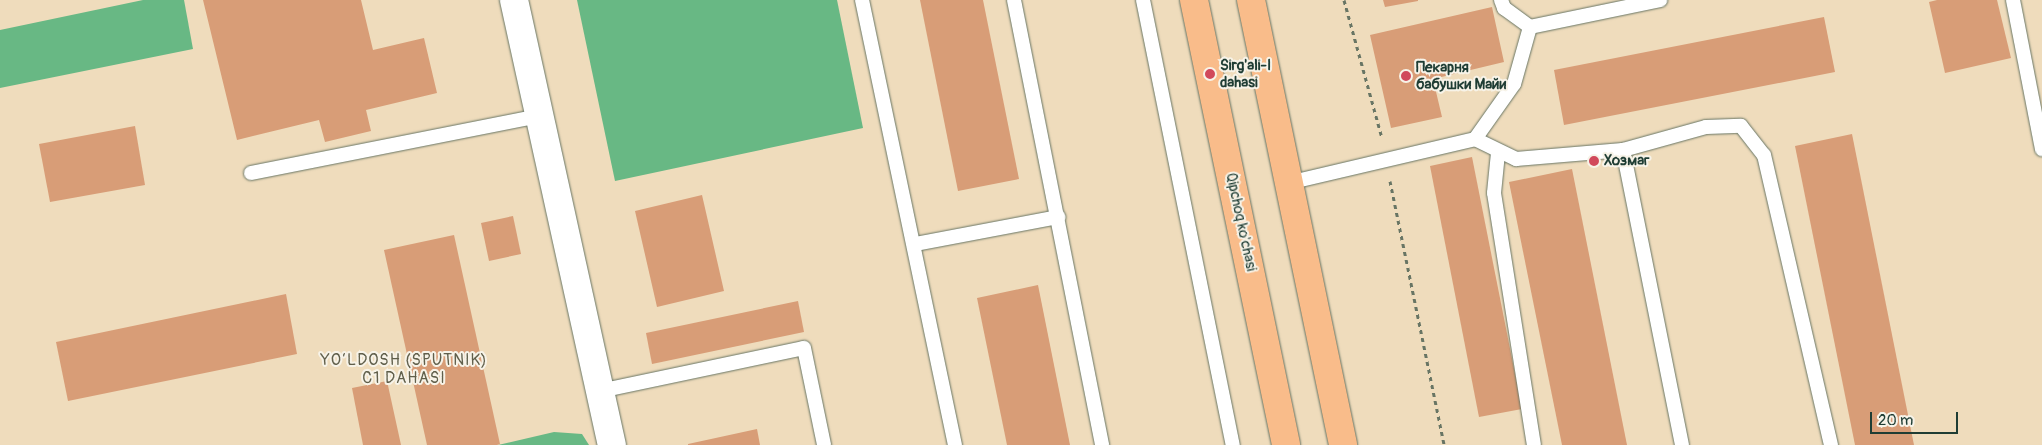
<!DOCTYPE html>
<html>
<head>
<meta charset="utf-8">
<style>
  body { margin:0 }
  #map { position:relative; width:2042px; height:445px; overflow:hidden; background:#efdcbc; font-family:Pangolin,sans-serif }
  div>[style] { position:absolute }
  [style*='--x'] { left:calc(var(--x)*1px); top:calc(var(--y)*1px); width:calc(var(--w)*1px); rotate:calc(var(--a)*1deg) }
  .forest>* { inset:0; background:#68b884 }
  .building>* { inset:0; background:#d89d77 }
  .path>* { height:3px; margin-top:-1.5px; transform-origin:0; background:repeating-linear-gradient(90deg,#687564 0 4px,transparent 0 8px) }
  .roads { filter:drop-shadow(0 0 1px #687564) drop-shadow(0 0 1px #687564) }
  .lane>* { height:14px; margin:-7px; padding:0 7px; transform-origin:7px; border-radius:7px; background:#fff }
  .street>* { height:28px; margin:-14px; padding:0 14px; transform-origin:14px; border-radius:14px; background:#fff }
  .primary>* { height:28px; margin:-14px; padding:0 14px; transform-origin:14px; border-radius:14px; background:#f9bc8a }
  .dots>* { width:14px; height:14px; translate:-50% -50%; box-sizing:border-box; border:2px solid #f7f3e8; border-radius:50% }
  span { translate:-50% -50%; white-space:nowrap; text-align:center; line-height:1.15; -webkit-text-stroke:4px #f7f3e8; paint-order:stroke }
  .poi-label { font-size:15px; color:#1f3d34; font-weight:700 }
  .left { translate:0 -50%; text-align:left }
  .street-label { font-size:15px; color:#1f3d34 }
  .neighbourhood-label { font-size:16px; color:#605f4b; letter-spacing:1px }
  .scale { position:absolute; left:1870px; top:412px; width:88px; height:22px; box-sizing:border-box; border:2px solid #1f3d34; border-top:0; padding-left:6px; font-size:15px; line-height:18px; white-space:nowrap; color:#1f3d34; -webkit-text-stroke:4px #f7f3e8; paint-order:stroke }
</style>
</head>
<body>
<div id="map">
  <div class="forest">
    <i style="clip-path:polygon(143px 0,184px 0,193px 49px,0 88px,0 30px)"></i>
    <i style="clip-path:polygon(577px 0,837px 0,863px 128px,615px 181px)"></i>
    <i style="clip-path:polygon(554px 432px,582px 434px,589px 445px,498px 445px)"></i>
  </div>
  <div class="building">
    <i style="clip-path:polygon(203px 0,361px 0,373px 50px,424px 38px,437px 93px,366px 110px,371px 131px,325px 142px,319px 120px,237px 140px)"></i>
    <i style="clip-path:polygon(920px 0,983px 0,1019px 179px,958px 191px)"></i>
    <i style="clip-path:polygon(1383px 0,1418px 0,1418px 1px,1385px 7px)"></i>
    <i style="clip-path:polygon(1937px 0,1997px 0,2011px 58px,1945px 73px,1929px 2px)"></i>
    <i style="clip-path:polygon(1492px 7px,1504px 62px,1433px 79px,1442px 117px,1391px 128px,1370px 35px)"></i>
    <i style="clip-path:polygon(1824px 17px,1835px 72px,1564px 125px,1554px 70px)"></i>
    <i style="clip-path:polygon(135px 126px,145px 185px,50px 202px,39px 144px)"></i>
    <i style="clip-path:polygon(1852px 134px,1914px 445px,1855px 445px,1795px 146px)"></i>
    <i style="clip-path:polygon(1472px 157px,1522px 409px,1479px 417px,1430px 166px)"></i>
    <i style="clip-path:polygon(1572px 169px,1627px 445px,1562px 445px,1509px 182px)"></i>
    <i style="clip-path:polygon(702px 195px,724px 291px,657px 307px,635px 211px)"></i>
    <i style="clip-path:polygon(513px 216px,521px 254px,489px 261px,481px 223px)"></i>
    <i style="clip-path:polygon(454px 235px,500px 444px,497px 445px,427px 445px,384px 250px)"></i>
    <i style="clip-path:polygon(1038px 285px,1070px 445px,1007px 445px,977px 298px)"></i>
    <i style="clip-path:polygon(286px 294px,297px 354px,68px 401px,56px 342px)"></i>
    <i style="clip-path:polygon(798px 301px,804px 332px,652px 364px,646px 333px)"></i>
    <i style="clip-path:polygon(387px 381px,401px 445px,363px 445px,352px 388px)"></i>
    <i style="clip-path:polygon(757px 429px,760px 445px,688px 445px,688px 444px)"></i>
  </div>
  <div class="path">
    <i style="--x:1344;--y:0;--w:143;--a:74.6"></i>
    <i style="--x:1390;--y:181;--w:269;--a:78.4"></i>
  </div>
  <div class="roads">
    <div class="lane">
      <i style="--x:862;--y:0;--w:455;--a:78.2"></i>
      <i style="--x:1014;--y:0;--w:454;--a:78.8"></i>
      <i style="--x:1143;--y:0;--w:454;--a:78.6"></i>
      <i style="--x:1501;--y:0;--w:9;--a:69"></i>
      <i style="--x:1504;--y:8;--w:32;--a:36"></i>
      <i style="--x:2013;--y:0;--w:152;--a:79"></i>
      <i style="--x:1475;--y:139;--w:46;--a:26"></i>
      <i style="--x:1516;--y:159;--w:107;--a:-4.8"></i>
      <i style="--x:1498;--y:153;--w:40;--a:95.7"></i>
      <i style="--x:1494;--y:193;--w:255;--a:81"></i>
      <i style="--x:251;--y:173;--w:295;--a:-11.2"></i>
      <i style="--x:1288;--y:183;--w:192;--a:-13.2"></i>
      <i style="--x:1475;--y:139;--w:67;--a:-54.7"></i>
      <i style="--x:1514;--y:84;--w:59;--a:-74.3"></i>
      <i style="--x:1530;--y:27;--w:133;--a:-11.7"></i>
      <i style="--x:915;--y:244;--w:146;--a:-10.7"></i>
      <i style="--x:600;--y:391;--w:208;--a:-11.9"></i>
      <i style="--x:804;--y:348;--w:99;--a:78.3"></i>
      <i style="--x:1682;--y:445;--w:301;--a:-101.3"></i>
      <i style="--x:1623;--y:150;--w:86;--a:-15.5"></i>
      <i style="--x:1706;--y:127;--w:35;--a:-2"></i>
      <i style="--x:1741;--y:126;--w:37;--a:52"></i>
      <i style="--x:1764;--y:155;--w:298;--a:77"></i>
    </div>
    <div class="street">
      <i style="--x:514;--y:0;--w:456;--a:77.6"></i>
    </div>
    <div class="primary">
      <i style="--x:1194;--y:0;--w:454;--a:78.3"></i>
      <i style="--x:1251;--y:0;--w:454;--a:78.3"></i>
    </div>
  </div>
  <div class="dots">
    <i style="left:1210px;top:74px;background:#d1495b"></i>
    <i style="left:1406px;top:76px;background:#d1495b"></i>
    <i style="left:1594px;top:161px;background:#d1495b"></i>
  </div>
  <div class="poi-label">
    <span class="left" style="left:1220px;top:74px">Sirg'ali-I<br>dahasi</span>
    <span class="left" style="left:1416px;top:76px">Пекарня<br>бабушки Майи</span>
    <span class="left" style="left:1604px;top:161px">Хозмаг</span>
  </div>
  <div class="street-label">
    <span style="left:1241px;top:222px;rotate:78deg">Qipchoq ko'chasi</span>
  </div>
  <div class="neighbourhood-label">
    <span style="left:404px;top:369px">YO‘LDOSH (SPUTNIK)<br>C1 DAHASI</span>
  </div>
  <div class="scale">20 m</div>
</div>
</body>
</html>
